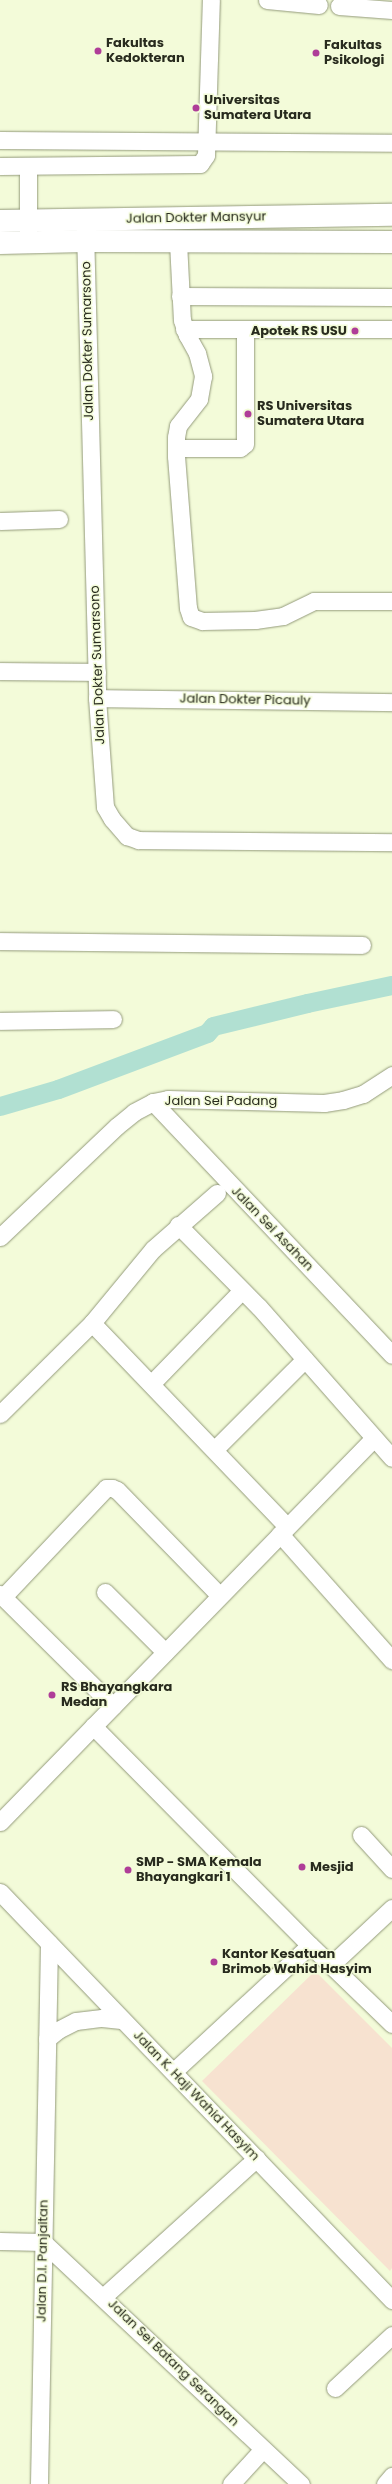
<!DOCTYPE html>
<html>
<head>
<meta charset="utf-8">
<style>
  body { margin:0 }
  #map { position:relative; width:392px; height:2484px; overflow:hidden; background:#f3fbd9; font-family:Poppins,sans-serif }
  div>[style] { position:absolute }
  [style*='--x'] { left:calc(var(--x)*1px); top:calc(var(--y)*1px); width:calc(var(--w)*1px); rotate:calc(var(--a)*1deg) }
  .green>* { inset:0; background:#f7e2d0 }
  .canal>* { height:19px; margin:-9.5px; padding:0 9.5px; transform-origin:9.5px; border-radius:9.5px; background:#b1e0d2 }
  .roads { filter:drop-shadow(0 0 1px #939a7b) drop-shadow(0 0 1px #939a7b) }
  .minor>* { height:17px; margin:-8.5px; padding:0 8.5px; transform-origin:8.5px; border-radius:8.5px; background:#fff }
  .major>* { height:22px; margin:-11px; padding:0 11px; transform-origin:11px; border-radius:11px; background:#fff }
  .dots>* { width:11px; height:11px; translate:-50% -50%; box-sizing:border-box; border:2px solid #f3fbd9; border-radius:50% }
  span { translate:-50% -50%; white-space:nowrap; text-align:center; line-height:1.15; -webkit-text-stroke:3px #f3fbd9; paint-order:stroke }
  .poi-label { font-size:13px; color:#282b1e; font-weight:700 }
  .left { translate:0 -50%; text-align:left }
  .right { translate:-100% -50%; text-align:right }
  .street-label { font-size:13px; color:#282b1e }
</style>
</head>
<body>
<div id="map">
  <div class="green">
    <i style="clip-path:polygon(315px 1971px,392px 2048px,392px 2268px,390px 2271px,202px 2081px)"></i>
  </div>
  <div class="canal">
    <i style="--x:0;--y:1106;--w:60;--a:-16.3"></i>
    <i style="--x:58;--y:1089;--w:159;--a:-20.6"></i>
    <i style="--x:207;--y:1033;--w:9;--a:-49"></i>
    <i style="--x:213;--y:1026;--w:97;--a:-13.7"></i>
    <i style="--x:307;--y:1003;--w:87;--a:-12"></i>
  </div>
  <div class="roads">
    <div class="minor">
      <i style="--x:267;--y:0;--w:52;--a:5.5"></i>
      <i style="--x:339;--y:6;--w:53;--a:4.3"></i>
      <i style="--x:0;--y:140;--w:392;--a:0.4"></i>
      <i style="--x:0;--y:166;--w:200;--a:-0.6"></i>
      <i style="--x:200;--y:164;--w:11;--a:-56"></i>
      <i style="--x:206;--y:155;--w:155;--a:-88.2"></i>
      <i style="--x:28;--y:166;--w:66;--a:90"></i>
      <i style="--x:85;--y:230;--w:468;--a:88.5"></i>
      <i style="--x:97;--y:698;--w:109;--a:85.8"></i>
      <i style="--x:105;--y:807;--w:14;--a:60"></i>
      <i style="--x:112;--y:819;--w:23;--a:49"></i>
      <i style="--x:127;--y:836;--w:12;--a:20"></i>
      <i style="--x:138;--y:840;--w:254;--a:0.5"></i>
      <i style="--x:178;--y:242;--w:78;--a:87.1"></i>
      <i style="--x:182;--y:320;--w:16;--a:72"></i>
      <i style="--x:187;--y:335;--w:21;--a:61"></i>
      <i style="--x:197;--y:353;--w:24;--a:75"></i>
      <i style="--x:203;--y:376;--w:23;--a:100"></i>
      <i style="--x:199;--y:399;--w:34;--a:128"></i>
      <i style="--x:178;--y:426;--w:11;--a:100"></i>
      <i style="--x:176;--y:437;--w:19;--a:90"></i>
      <i style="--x:176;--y:456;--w:152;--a:85.5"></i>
      <i style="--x:188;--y:608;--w:9;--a:72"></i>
      <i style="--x:191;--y:617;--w:12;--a:20"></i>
      <i style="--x:202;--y:621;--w:53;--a:-1.1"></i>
      <i style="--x:255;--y:620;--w:28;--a:-8"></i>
      <i style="--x:283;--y:616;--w:34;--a:-26"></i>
      <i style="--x:314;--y:601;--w:78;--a:0"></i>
      <i style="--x:180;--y:296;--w:212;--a:0.3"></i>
      <i style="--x:184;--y:329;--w:208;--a:0"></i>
      <i style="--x:176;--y:448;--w:64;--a:0"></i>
      <i style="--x:240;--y:448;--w:6;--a:-39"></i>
      <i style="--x:245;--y:444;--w:115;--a:-90"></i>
      <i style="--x:0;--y:521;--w:59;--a:-1.9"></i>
      <i style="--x:0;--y:671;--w:97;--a:0.6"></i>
      <i style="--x:97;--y:698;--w:295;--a:0.8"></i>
      <i style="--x:0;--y:941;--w:362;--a:0.6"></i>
      <i style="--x:0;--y:1021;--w:113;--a:-1"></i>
      <i style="--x:153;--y:1102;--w:348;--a:46.6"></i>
      <i style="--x:178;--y:1225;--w:115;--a:45.4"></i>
      <i style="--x:259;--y:1307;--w:201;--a:48.6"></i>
      <i style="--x:0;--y:1237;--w:161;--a:-43.5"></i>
      <i style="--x:117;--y:1126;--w:22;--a:-39"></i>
      <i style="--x:134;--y:1112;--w:21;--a:-28"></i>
      <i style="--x:153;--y:1102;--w:15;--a:-11"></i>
      <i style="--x:168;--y:1099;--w:156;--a:1.5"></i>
      <i style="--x:324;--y:1103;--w:19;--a:-9"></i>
      <i style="--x:343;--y:1100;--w:21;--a:-17"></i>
      <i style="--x:363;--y:1094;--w:35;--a:-33"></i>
      <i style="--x:92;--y:1323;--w:281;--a:46.2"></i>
      <i style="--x:152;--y:1383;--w:128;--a:-45.9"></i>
      <i style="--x:0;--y:1414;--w:129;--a:-44.7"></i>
      <i style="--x:92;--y:1323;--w:96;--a:-50.5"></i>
      <i style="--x:153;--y:1249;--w:85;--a:-41.2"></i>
      <i style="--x:215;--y:1449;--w:127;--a:-45"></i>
      <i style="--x:280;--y:1534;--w:169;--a:48.4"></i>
      <i style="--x:105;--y:1592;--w:85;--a:45"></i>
      <i style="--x:0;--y:1594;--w:159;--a:44.7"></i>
      <i style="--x:3;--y:1597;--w:150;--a:-46.6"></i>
      <i style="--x:106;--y:1488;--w:6;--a:0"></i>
      <i style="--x:112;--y:1488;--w:5;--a:22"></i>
      <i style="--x:117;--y:1490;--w:146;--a:45.8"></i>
      <i style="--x:93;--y:1726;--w:308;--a:45.3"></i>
      <i style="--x:310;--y:1945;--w:114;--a:43.9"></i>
      <i style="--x:0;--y:1822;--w:536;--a:-45.76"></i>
      <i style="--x:361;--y:1835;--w:46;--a:47.6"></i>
      <i style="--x:0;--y:1892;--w:566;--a:46.15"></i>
      <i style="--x:332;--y:1964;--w:82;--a:-43"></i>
      <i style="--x:47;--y:2039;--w:14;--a:-39"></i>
      <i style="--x:58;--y:2030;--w:20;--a:-27"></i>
      <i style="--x:76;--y:2021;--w:26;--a:-7"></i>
      <i style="--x:102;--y:2018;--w:19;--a:6"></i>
      <i style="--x:174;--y:2071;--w:185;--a:-42.8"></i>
      <i style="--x:0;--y:2241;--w:43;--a:1.3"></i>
      <i style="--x:43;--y:2242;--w:354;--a:43.2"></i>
      <i style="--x:103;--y:2297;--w:207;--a:-42.1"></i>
      <i style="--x:335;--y:2388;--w:78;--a:-42.9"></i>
      <i style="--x:39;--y:2484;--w:541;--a:-88.94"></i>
      <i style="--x:231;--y:2484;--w:47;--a:-47.6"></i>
      <i style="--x:385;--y:2484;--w:11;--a:-49"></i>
    </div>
    <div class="major">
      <i style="--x:0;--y:221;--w:392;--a:-0.9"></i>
      <i style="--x:0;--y:243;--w:85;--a:-1.3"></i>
      <i style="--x:85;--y:241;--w:307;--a:0.2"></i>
    </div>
  </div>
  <div class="dots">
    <i style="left:98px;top:51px;background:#af3d98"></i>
    <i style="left:316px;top:53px;background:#af3d98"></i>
    <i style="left:196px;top:108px;background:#af3d98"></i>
    <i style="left:355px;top:331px;background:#af3d98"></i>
    <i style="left:248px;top:414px;background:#af3d98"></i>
    <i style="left:52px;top:1695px;background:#af3d98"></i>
    <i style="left:302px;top:1867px;background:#af3d98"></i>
    <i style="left:128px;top:1870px;background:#af3d98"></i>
    <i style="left:214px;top:1962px;background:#af3d98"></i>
  </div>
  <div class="poi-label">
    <span class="left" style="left:106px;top:51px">Fakultas<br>Kedokteran</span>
    <span class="left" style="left:324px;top:53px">Fakultas<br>Psikologi</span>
    <span class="left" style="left:204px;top:108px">Universitas<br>Sumatera Utara</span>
    <span class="right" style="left:347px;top:331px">Apotek RS USU</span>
    <span class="left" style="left:257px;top:414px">RS Universitas<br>Sumatera Utara</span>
    <span class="left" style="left:61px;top:1695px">RS Bhayangkara<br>Medan</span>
    <span class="left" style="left:136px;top:1870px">SMP - SMA Kemala<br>Bhayangkari 1</span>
    <span class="left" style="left:310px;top:1867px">Mesjid</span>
    <span class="left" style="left:222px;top:1962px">Kantor Kesatuan<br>Brimob Wahid Hasyim</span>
  </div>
  <div class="street-label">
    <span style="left:196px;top:218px;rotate:-1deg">Jalan Dokter Mansyur</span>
    <span style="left:88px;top:341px;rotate:-91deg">Jalan Dokter Sumarsono</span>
    <span style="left:98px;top:665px;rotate:-92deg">Jalan Dokter Sumarsono</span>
    <span style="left:245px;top:700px;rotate:1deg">Jalan Dokter Picauly</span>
    <span style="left:221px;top:1101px">Jalan Sei Padang</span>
    <span style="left:272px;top:1229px;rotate:46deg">Jalan Sei Asahan</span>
    <span style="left:196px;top:2096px;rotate:46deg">Jalan K. Haji Wahid Hasyim</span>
    <span style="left:43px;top:2261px;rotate:-89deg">Jalan D.I. Panjaitan</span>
    <span style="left:173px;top:2363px;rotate:44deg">Jalan Sei Batang Serangan</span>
  </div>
</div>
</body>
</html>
